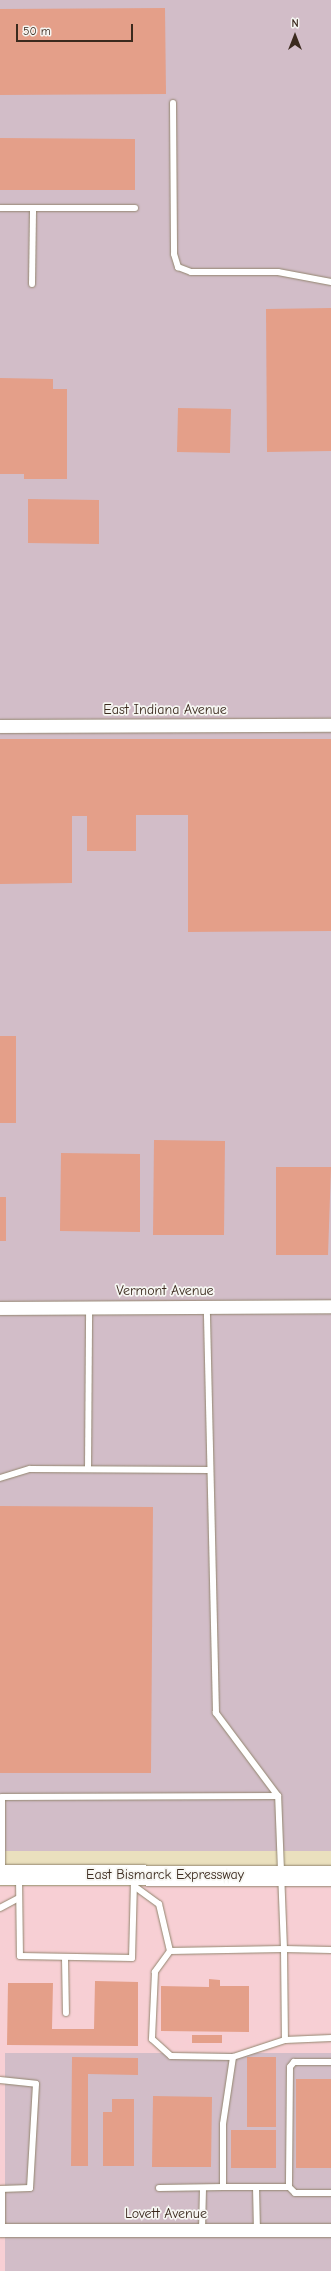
<!DOCTYPE html>
<html>
<head>
<meta charset="utf-8">
<style>
  body { margin:0 }
  #map { position:relative; width:331px; height:2271px; overflow:hidden; background:#eae0be; font-family:"Comic Neue",sans-serif }
  div>[style] { position:absolute }
  [style*='--x'] { left:calc(var(--x)*1px); top:calc(var(--y)*1px); width:calc(var(--w)*1px); rotate:calc(var(--a)*1deg) }
  .built>* { inset:0; background:#f7cfd4 }
  .industrial>* { inset:0; background:#d2bdc8 }
  .building>* { inset:0; background:#e49f89 }
  .roads { filter:drop-shadow(0 0 1px #92856e) drop-shadow(0 0 1px #92856e) }
  .service>* { height:6px; margin:-3px; padding:0 3px; transform-origin:3px; border-radius:3px; background:#fff }
  .minor>* { height:13px; margin:-6.5px; padding:0 6.5px; transform-origin:6.5px; border-radius:6.5px; background:#fff }
  .primary>* { height:20px; margin:-10px; padding:0 10px; transform-origin:10px; border-radius:10px; background:#fff }
  span { translate:-50% -50%; white-space:nowrap; text-align:center; line-height:1.15; -webkit-text-stroke:3.5px #f6f6f2; paint-order:stroke }
  .street-label { font-size:14px; color:#3b2a1e }
  .north { position:absolute; left:275px; top:16px; width:40px; height:40px; -webkit-text-stroke:3px #f6f6f2; paint-order:stroke; rotate:0deg; font-size:11px; font-weight:700; line-height:16px; text-align:center; color:#3b2a1e }
  .north::after { content:''; display:block; margin:auto; width:14px; height:18px; background:#3b2a1e; clip-path:polygon(50% 0,100% 100%,50% 72%,0 100%) }
  .scale { position:absolute; left:16px; top:24px; width:117px; height:18px; box-sizing:border-box; border:2px solid #3b2a1e; border-top:0; padding-left:5px; font-size:12px; line-height:14px; white-space:nowrap; color:#3b2a1e; -webkit-text-stroke:3px #f6f6f2; paint-order:stroke }
</style>
</head>
<body>
<div id="map">
  <div class="built">
    <i style="clip-path:polygon(0 1886px,331px 1886px,331px 2053px,5px 2053px,5px 2271px,0 2271px)"></i>
  </div>
  <div class="industrial">
    <i style="clip-path:polygon(0 0,331px 0,331px 1851px,0 1851px)"></i>
    <i style="clip-path:polygon(5px 2053px,331px 2053px,331px 2271px,5px 2271px)"></i>
  </div>
  <div class="building">
    <i style="clip-path:polygon(165px 8px,166px 94px,0 95px,0 9px)"></i>
    <i style="clip-path:polygon(0 138px,135px 139px,135px 190px,0 190px)"></i>
    <i style="clip-path:polygon(331px 308px,331px 451px,267px 452px,266px 309px)"></i>
    <i style="clip-path:polygon(0 378px,53px 379px,53px 389px,67px 389px,67px 479px,24px 479px,24px 474px,0 474px)"></i>
    <i style="clip-path:polygon(178px 408px,231px 409px,230px 453px,177px 452px)"></i>
    <i style="clip-path:polygon(28px 499px,99px 500px,99px 544px,28px 543px)"></i>
    <i style="clip-path:polygon(0 739px,331px 739px,331px 931px,188px 932px,188px 815px,136px 815px,136px 851px,87px 851px,87px 816px,72px 816px,72px 883px,0 884px)"></i>
    <i style="clip-path:polygon(0 1036px,16px 1036px,16px 1123px,0 1123px)"></i>
    <i style="clip-path:polygon(154px 1140px,225px 1141px,224px 1235px,153px 1235px)"></i>
    <i style="clip-path:polygon(61px 1153px,140px 1154px,140px 1232px,60px 1231px)"></i>
    <i style="clip-path:polygon(276px 1167px,331px 1167px,328px 1255px,276px 1255px)"></i>
    <i style="clip-path:polygon(0 1197px,6px 1197px,6px 1241px,0 1241px)"></i>
    <i style="clip-path:polygon(0 1506px,153px 1507px,151px 1773px,0 1773px)"></i>
    <i style="clip-path:polygon(209px 1979px,220px 1980px,220px 1986px,249px 1986px,249px 2032px,161px 2031px,161px 1986px,209px 1987px)"></i>
    <i style="clip-path:polygon(95px 1981px,138px 1982px,138px 2046px,7px 2045px,8px 1983px,53px 1983px,52px 2029px,94px 2029px)"></i>
    <i style="clip-path:polygon(192px 2035px,222px 2035px,222px 2043px,192px 2043px)"></i>
    <i style="clip-path:polygon(72px 2057px,138px 2058px,138px 2075px,88px 2074px,88px 2166px,71px 2166px)"></i>
    <i style="clip-path:polygon(247px 2057px,276px 2057px,276px 2127px,247px 2127px)"></i>
    <i style="clip-path:polygon(296px 2079px,331px 2079px,331px 2168px,296px 2168px)"></i>
    <i style="clip-path:polygon(153px 2096px,212px 2097px,211px 2167px,152px 2167px)"></i>
    <i style="clip-path:polygon(112px 2099px,134px 2099px,134px 2166px,103px 2166px,103px 2112px,112px 2112px)"></i>
    <i style="clip-path:polygon(231px 2130px,276px 2130px,276px 2168px,231px 2168px)"></i>
  </div>
  <div class="roads">
    <div class="service">
      <i style="--x:173;--y:103;--w:151;--a:89.6"></i>
      <i style="--x:174;--y:254;--w:14;--a:73"></i>
      <i style="--x:178;--y:267;--w:14;--a:21"></i>
      <i style="--x:191;--y:272;--w:87;--a:0"></i>
      <i style="--x:278;--y:272;--w:54;--a:10.7"></i>
      <i style="--x:0;--y:208;--w:135;--a:0"></i>
      <i style="--x:32;--y:284;--w:76;--a:-89.2"></i>
      <i style="--x:88;--y:1469;--w:162;--a:-89.6"></i>
      <i style="--x:0;--y:1478;--w:31;--a:-17"></i>
      <i style="--x:30;--y:1469;--w:180;--a:0.3"></i>
      <i style="--x:2;--y:1872;--w:75;--a:-90"></i>
      <i style="--x:2;--y:1797;--w:276;--a:-0.2"></i>
      <i style="--x:19;--y:1877;--w:79;--a:89.3"></i>
      <i style="--x:20;--y:1956;--w:112;--a:1"></i>
      <i style="--x:132;--y:1958;--w:74;--a:-88.5"></i>
      <i style="--x:134;--y:1886;--w:31;--a:36"></i>
      <i style="--x:159;--y:1904;--w:48;--a:76.8"></i>
      <i style="--x:170;--y:1951;--w:114;--a:-1"></i>
      <i style="--x:284;--y:1949;--w:153;--a:-92.2"></i>
      <i style="--x:278;--y:1796;--w:104;--a:-126.8"></i>
      <i style="--x:216;--y:1713;--w:407;--a:-91.3"></i>
      <i style="--x:0;--y:1908;--w:21;--a:-28"></i>
      <i style="--x:331;--y:1950;--w:47;--a:-178.8"></i>
      <i style="--x:284;--y:1949;--w:91;--a:89.4"></i>
      <i style="--x:285;--y:2040;--w:46;--a:-2.5"></i>
      <i style="--x:170;--y:1951;--w:26;--a:126"></i>
      <i style="--x:155;--y:1972;--w:67;--a:92.6"></i>
      <i style="--x:152;--y:2039;--w:25;--a:42"></i>
      <i style="--x:171;--y:2056;--w:62;--a:0.9"></i>
      <i style="--x:233;--y:2057;--w:55;--a:-18.1"></i>
      <i style="--x:65;--y:1958;--w:55;--a:89"></i>
      <i style="--x:331;--y:2062;--w:37;--a:180"></i>
      <i style="--x:294;--y:2062;--w:6;--a:129"></i>
      <i style="--x:290;--y:2067;--w:120;--a:90.5"></i>
      <i style="--x:289;--y:2187;--w:8;--a:45"></i>
      <i style="--x:295;--y:2193;--w:36;--a:0"></i>
      <i style="--x:0;--y:2080;--w:36;--a:6"></i>
      <i style="--x:36;--y:2084;--w:104;--a:93.3"></i>
      <i style="--x:30;--y:2188;--w:30;--a:178"></i>
      <i style="--x:223;--y:2187;--w:66;--a:0"></i>
      <i style="--x:256;--y:2187;--w:43;--a:88.7"></i>
      <i style="--x:159;--y:2188;--w:64;--a:-0.9"></i>
      <i style="--x:223;--y:2187;--w:63;--a:-90"></i>
      <i style="--x:223;--y:2124;--w:68;--a:-81.5"></i>
      <i style="--x:2;--y:2190;--w:40;--a:90"></i>
      <i style="--x:202;--y:2230;--w:42;--a:-88.6"></i>
    </div>
    <div class="minor">
      <i style="--x:0;--y:726;--w:331;--a:-0.2"></i>
      <i style="--x:0;--y:1308;--w:331;--a:-0.3"></i>
      <i style="--x:0;--y:2230;--w:331;--a:0"></i>
    </div>
    <div class="primary">
      <i style="--x:0;--y:1875;--w:331;--a:0.2"></i>
    </div>
  </div>
  <div class="street-label">
    <span style="left:165px;top:710px">East Indiana Avenue</span>
    <span style="left:165px;top:1291px">Vermont Avenue</span>
    <span style="left:165px;top:1875px">East Bismarck Expressway</span>
    <span style="left:166px;top:2214px">Lovett Avenue</span>
  </div>
  <div class="north">N</div>
  <div class="scale">50 m</div>
</div>
</body>
</html>
